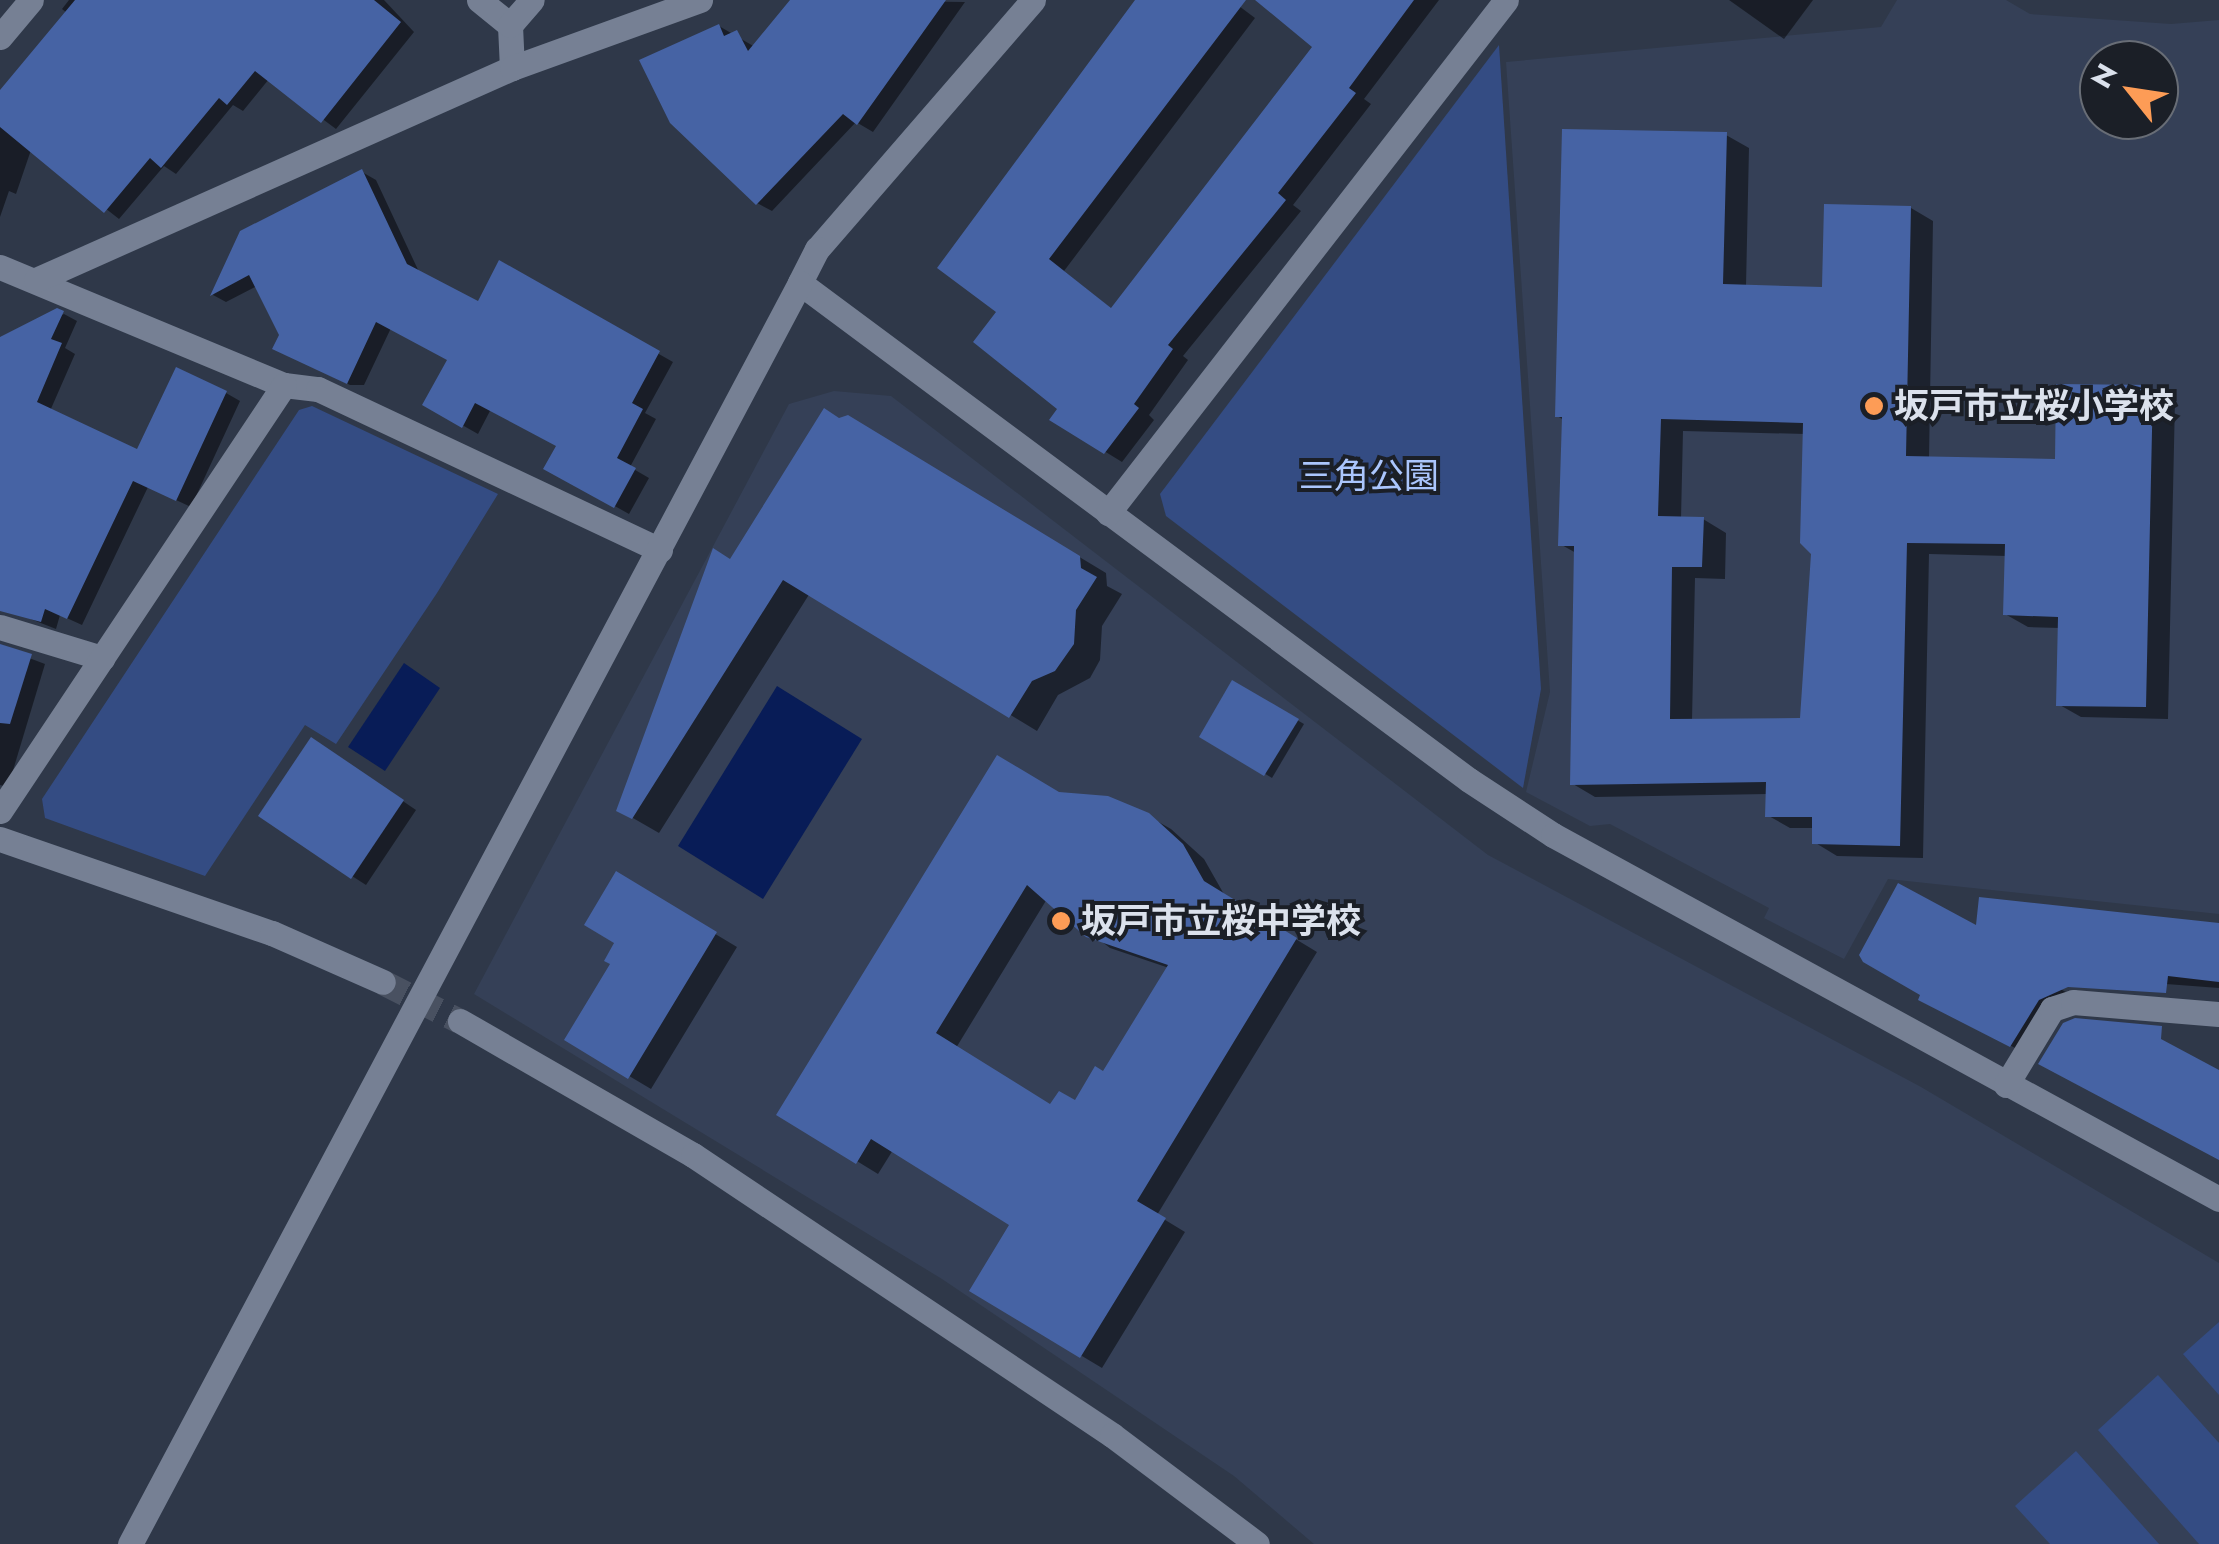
<!DOCTYPE html>
<html>
<head>
<meta charset="utf-8">
<style>
  body { margin:0 }
  #map { position:relative; width:2219px; height:1544px; overflow:hidden; background:#2f3849; font-family:Jost,"Noto Sans JP",sans-serif }
  div>[style] { position:absolute }
  [style*='--x'] { left:calc(var(--x)*1px); top:calc(var(--y)*1px); width:calc(var(--w)*1px); rotate:calc(var(--a)*1deg) }
  .built>* { inset:0; background:#354057 }
  .green>* { inset:0; background:#344c83 }
  .water>* { inset:0; background:#081c57 }
  .shadow>* { inset:0; background:#0007 }
  .building>* { inset:0; background:#4663a4 }
  .street-tunnel>* { height:25px; margin-top:-12.5px; transform-origin:0; background:repeating-linear-gradient(90deg,#495161 0 25px,transparent 0 37px) }
  .street>* { height:25px; margin:-12.5px; padding:0 12.5px; transform-origin:12.5px; border-radius:12.5px; background:#768094 }
  .secondary>* { height:25px; margin:-12.5px; padding:0 12.5px; transform-origin:12.5px; border-radius:12.5px; background:#768094 }
  .dots>* { width:28px; height:28px; translate:-50% -50%; box-sizing:border-box; border:5px solid #1b1f27; border-radius:50% }
  span { translate:-50% -50%; white-space:nowrap; text-align:center; line-height:1.15; -webkit-text-stroke:8px #1b1f27; paint-order:stroke }
  .poi-label { font-size:35px; color:#dbe1ec; font-weight:700 }
  .left { translate:0 -50%; text-align:left }
  .park-label { font-size:35px; color:#abc6fd }
  .north { position:absolute; left:2079px; top:40px; width:100px; height:100px; box-sizing:border-box; background:#1b1f27; border:2px solid #686d76; border-radius:50%; rotate:300deg; font-size:28px; font-weight:700; line-height:40px; text-align:center; color:#dbe1ec }
  .north::after { content:''; display:block; margin:auto; width:35px; height:45px; background:#fd9c56; clip-path:polygon(50% 0,100% 100%,50% 72%,0 100%) }
</style>
</head>
<body>
<div id="map">
  <div class="built">
    <i style="clip-path:polygon(evenodd,1897px 0,2006px 0,2030px 14px,2171px 24px,2219px 20px,2219px 914px,1888px 879px,1844px 959px,1764px 918px,1769px 908px,1610px 824px,1590px 826px,1526px 792px,1550px 692px,1506px 62px,1881px 27px,1897px 0,2099px 60px,2159px 60px,2159px 120px,2099px 120px,2099px 60px)"></i>
    <i style="clip-path:polygon(834px 391px,891px 396px,1488px 855px,1921px 1087px,2219px 1263px,2219px 1544px,1314px 1544px,1234px 1476px,942px 1279px,474px 994px,789px 404px)"></i>
  </div>
  <div class="green">
    <i style="clip-path:polygon(1499px 45px,1541px 689px,1523px 788px,1166px 516px,1160px 494px)"></i>
    <i style="clip-path:polygon(312px 406px,498px 494px,437px 593px,336px 744px,305px 725px,205px 876px,45px 818px,42px 799px,299px 410px)"></i>
    <i style="clip-path:polygon(2219px 1322px,2219px 1395px,2183px 1354px)"></i>
    <i style="clip-path:polygon(2158px 1375px,2219px 1443px,2219px 1544px,2199px 1544px,2098px 1430px)"></i>
    <i style="clip-path:polygon(2076px 1451px,2159px 1544px,2050px 1544px,2015px 1506px)"></i>
  </div>
  <div class="water">
    <i style="clip-path:polygon(404px 663px,440px 688px,385px 771px,348px 747px)"></i>
    <i style="clip-path:polygon(777px 686px,862px 739px,763px 899px,678px 846px)"></i>
  </div>
  <div class="shadow">
    <i style="clip-path:polygon(69px 0,384px 0,414px 32px,336px 129px,269px 79px,243px 111px,233px 105px,176px 174px,164px 166px,119px 219px,31px 150px,16px 194px,9px 191px,0 217px,0 95px,67px 13px,62px 9px)"></i>
    <i style="clip-path:polygon(793px 0,965px 2px,873px 132px,856px 122px,772px 211px,757px 203px,719px 26px,755px 47px)"></i>
    <i style="clip-path:polygon(1139px 0,1231px 0,1255px 18px,1064px 271px,1113px 310px,1317px 45px,1262px 0,1439px 0,1364px 99px,1371px 104px,1293px 205px,1301px 211px,1183px 356px,1188px 360px,1149px 415px,1154px 420px,1122px 462px,1052px 419px,1061px 408px,1000px 312px)"></i>
    <i style="clip-path:polygon(1729px 0,1813px 0,1784px 39px)"></i>
    <i style="clip-path:polygon(evenodd,1726px 135px,1749px 148px,1746px 287px,1824px 289px,1911px 208px,1933px 221px,1929px 459px,2057px 462px,2152px 388px,2175px 401px,2168px 719px,2081px 717px,2058px 704px,2060px 628px,2028px 627px,2005px 614px,2007px 556px,1929px 554px,1923px 858px,1837px 856px,1814px 842px,1815px 828px,1790px 828px,1767px 815px,1768px 794px,1595px 797px,1573px 784px,1576px 553px,1560px 544px,1564px 420px,1557px 416px,1726px 135px,1683px 431px,1805px 434px,1813px 553px,1802px 720px,1692px 721px,1695px 578px,1725px 579px,1726px 533px,1703px 519px,1681px 519px,1683px 431px)"></i>
    <i style="clip-path:polygon(362px 172px,376px 180px,420px 274px,479px 304px,500px 264px,673px 362px,645px 413px,656px 419px,630px 467px,649px 478px,629px 514px,547px 468px,559px 445px,491px 409px,478px 434px,425px 404px,450px 360px,391px 328px,364px 385px,350px 385px,290px 356px,257px 286px,226px 302px,213px 295px,242px 233px)"></i>
    <i style="clip-path:polygon(64px 314px,77px 321px,65px 348px,75px 354px,50px 411px,139px 453px,226px 393px,240px 401px,191px 507px,148px 487px,82px 625px,60px 615px,56px 629px,13px 612px,0 563px,0 341px)"></i>
    <i style="clip-path:polygon(840px 420px,875px 434px,1106px 573px,1107px 586px,1122px 594px,1102px 626px,1100px 660px,1090px 678px,1058px 695px,1037px 731px,810px 593px,659px 833px,619px 810px,731px 562px)"></i>
    <i style="clip-path:polygon(0 647px,45px 664px,8px 787px,0 785px)"></i>
    <i style="clip-path:polygon(1233px 683px,1304px 724px,1272px 778px,1203px 736px)"></i>
    <i style="clip-path:polygon(326px 749px,416px 810px,366px 885px,352px 876px)"></i>
    <i style="clip-path:polygon(evenodd,1059px 795px,1148px 816px,1171px 829px,1204px 859px,1225px 896px,1317px 952px,1157px 1215px,1185px 1232px,1102px 1368px,972px 1290px,1012px 1224px,893px 1150px,878px 1174px,780px 1114px,1059px 795px,1047px 899px,1110px 948px,1169px 968px,1104px 1074px,1076px 1103px,1052px 1107px,956px 1048px,1047px 899px)"></i>
    <i style="clip-path:polygon(617px 875px,737px 947px,651px 1089px,567px 1039px,613px 963px)"></i>
    <i style="clip-path:polygon(2219px 925px,2219px 988px,2033px 974px,2075px 997px,2025px 1053px,1935px 1007px,1978px 929px)"></i>
  </div>
  <div class="building">
    <i style="clip-path:polygon(75px 0,374px 0,401px 22px,321px 123px,255px 71px,227px 105px,219px 98px,161px 168px,150px 158px,104px 213px,0 127px,0 90px)"></i>
    <i style="clip-path:polygon(790px 0,946px 0,857px 125px,843px 114px,756px 205px,670px 123px,639px 60px,719px 24px,724px 36px,737px 30px,748px 51px)"></i>
    <i style="clip-path:polygon(1135px 0,1246px 0,1049px 259px,1111px 308px,1312px 47px,1255px 0,1414px 0,1349px 88px,1356px 93px,1278px 193px,1286px 200px,1168px 345px,1173px 349px,1134px 404px,1139px 408px,1104px 454px,1049px 420px,1057px 409px,973px 342px,996px 312px,937px 268px)"></i>
    <i style="clip-path:polygon(evenodd,1562px 129px,1727px 132px,1723px 284px,1822px 287px,1824px 204px,1911px 206px,1906px 456px,2055px 459px,2056px 384px,2153px 385px,2146px 707px,2056px 706px,2058px 617px,2003px 615px,2005px 544px,1907px 543px,1900px 846px,1812px 844px,1812px 817px,1765px 817px,1766px 782px,1570px 785px,1574px 546px,1558px 546px,1562px 417px,1555px 417px,1562px 129px,1661px 419px,1803px 423px,1800px 543px,1811px 554px,1800px 718px,1670px 719px,1672px 567px,1702px 567px,1704px 517px,1658px 516px,1661px 419px)"></i>
    <i style="clip-path:polygon(362px 169px,407px 264px,478px 301px,499px 260px,660px 351px,632px 403px,643px 409px,617px 458px,636px 468px,614px 508px,543px 469px,556px 446px,475px 403px,462px 428px,422px 405px,447px 360px,376px 322px,347px 384px,272px 349px,279px 335px,249px 275px,210px 296px,240px 231px)"></i>
    <i style="clip-path:polygon(57px 308px,64px 311px,51px 339px,62px 343px,37px 402px,137px 449px,176px 367px,227px 391px,176px 501px,133px 481px,67px 619px,45px 609px,41px 622px,0 611px,0 337px)"></i>
    <i style="clip-path:polygon(824px 408px,839px 418px,848px 415px,1080px 556px,1081px 568px,1097px 577px,1076px 610px,1074px 644px,1055px 671px,1032px 681px,1009px 718px,783px 580px,632px 819px,616px 811px,713px 548px,730px 559px)"></i>
    <i style="clip-path:polygon(0 644px,32px 654px,10px 724px,0 723px)"></i>
    <i style="clip-path:polygon(1232px 680px,1299px 719px,1264px 776px,1199px 737px)"></i>
    <i style="clip-path:polygon(311px 737px,404px 800px,351px 879px,258px 816px)"></i>
    <i style="clip-path:polygon(evenodd,997px 755px,1059px 792px,1108px 796px,1149px 813px,1183px 844px,1204px 881px,1297px 938px,1137px 1201px,1166px 1218px,1080px 1358px,969px 1291px,1009px 1225px,871px 1139px,856px 1164px,776px 1115px,997px 755px,1027px 885px,1086px 937px,1168px 965px,1103px 1071px,1095px 1066px,1075px 1100px,1059px 1091px,1050px 1104px,936px 1033px,1027px 885px)"></i>
    <i style="clip-path:polygon(616px 871px,717px 932px,628px 1079px,564px 1040px,610px 964px,604px 961px,614px 943px,584px 925px)"></i>
    <i style="clip-path:polygon(1898px 883px,1976px 925px,1979px 897px,2219px 923px,2219px 982px,2168px 976px,2166px 993px,2068px 987px,2039px 1000px,2010px 1047px,1918px 1000px,1920px 995px,1863px 962px,1859px 955px)"></i>
    <i style="clip-path:polygon(2075px 1018px,2162px 1026px,2161px 1039px,2219px 1070px,2219px 1160px,2038px 1064px,2063px 1023px)"></i>
  </div>
  <div class="street-tunnel">
    <i style="--x:383;--y:982;--w:86;--a:26.9"></i>
  </div>
  <div class="street">
    <i style="--x:479;--y:0;--w:40;--a:39"></i>
    <i style="--x:1033;--y:0;--w:330;--a:130.9"></i>
    <i style="--x:817;--y:249;--w:38;--a:117"></i>
    <i style="--x:800;--y:283;--w:833;--a:36.61"></i>
    <i style="--x:1469;--y:780;--w:100;--a:33.2"></i>
    <i style="--x:1553;--y:835;--w:759;--a:28.66"></i>
    <i style="--x:0;--y:37;--w:48;--a:-50"></i>
    <i style="--x:512;--y:68;--w:43;--a:-92.7"></i>
    <i style="--x:510;--y:25;--w:33;--a:-49"></i>
    <i style="--x:0;--y:267;--w:308;--a:22.6"></i>
    <i style="--x:284;--y:385;--w:34;--a:7"></i>
    <i style="--x:318;--y:389;--w:378;--a:25.2"></i>
    <i style="--x:36;--y:280;--w:521;--a:-24.01"></i>
    <i style="--x:512;--y:68;--w:200;--a:-19.9"></i>
    <i style="--x:1108;--y:513;--w:649;--a:-52.19"></i>
    <i style="--x:0;--y:627;--w:107;--a:16.9"></i>
    <i style="--x:0;--y:811;--w:512;--a:-56.31"></i>
    <i style="--x:0;--y:839;--w:288;--a:19.1"></i>
    <i style="--x:272;--y:933;--w:121;--a:23.8"></i>
    <i style="--x:460;--y:1021;--w:269;--a:29.9"></i>
    <i style="--x:693;--y:1155;--w:504;--a:33.75"></i>
    <i style="--x:1112;--y:1435;--w:181;--a:36.9"></i>
    <i style="--x:2006;--y:1085;--w:89;--a:-58.8"></i>
    <i style="--x:2052;--y:1009;--w:22;--a:-18"></i>
    <i style="--x:2073;--y:1002;--w:146;--a:4.7"></i>
  </div>
  <div class="secondary">
    <i style="--x:130;--y:1544;--w:1428;--a:-62.02"></i>
  </div>
  <div class="dots">
    <i style="left:1874px;top:406px;background:#fd9c56"></i>
    <i style="left:1061px;top:921px;background:#fd9c56"></i>
  </div>
  <div class="poi-label">
    <span class="left" style="left:1894px;top:406px">坂戸市立桜小学校</span>
    <span class="left" style="left:1081px;top:921px">坂戸市立桜中学校</span>
  </div>
  <div class="park-label">
    <span style="left:1369px;top:476px">三角公園</span>
  </div>
  <div class="north">N</div>
</div>
</body>
</html>
